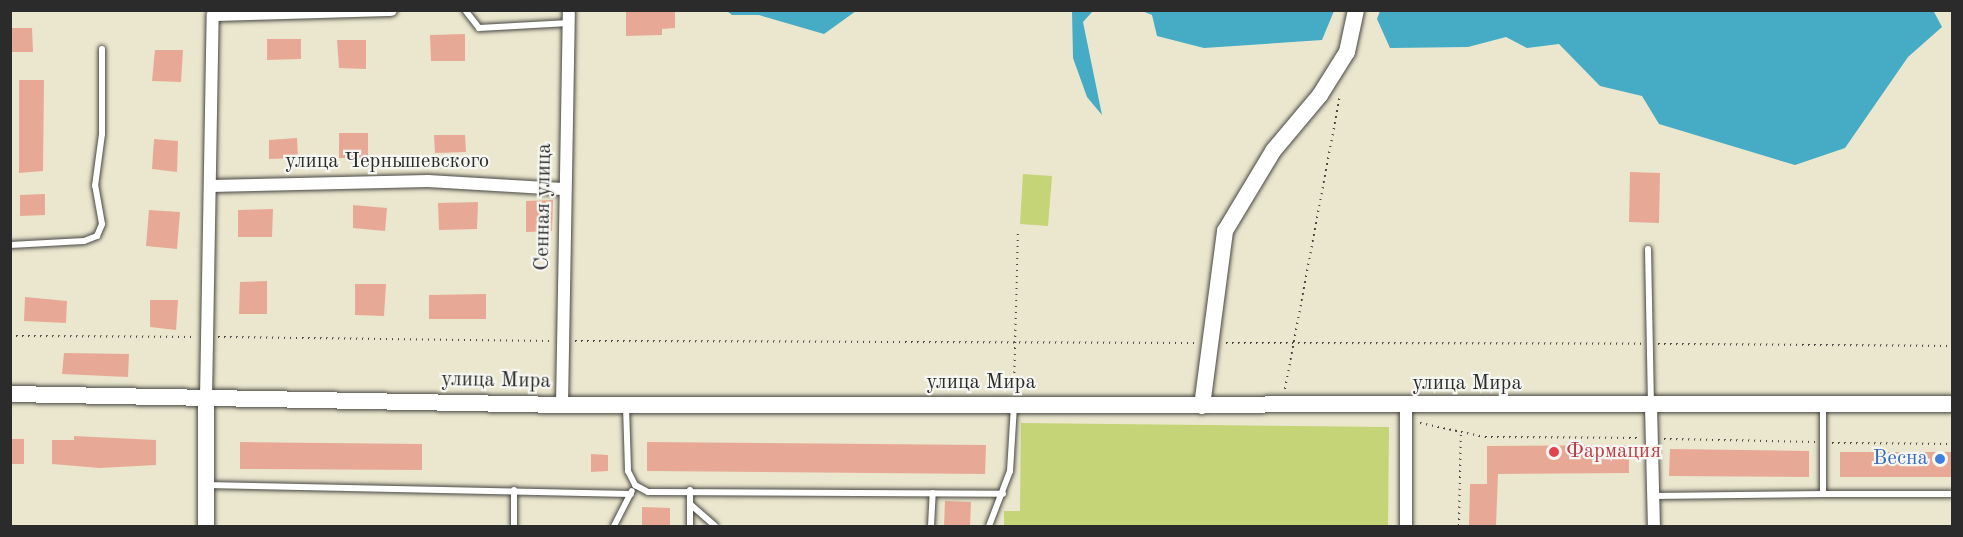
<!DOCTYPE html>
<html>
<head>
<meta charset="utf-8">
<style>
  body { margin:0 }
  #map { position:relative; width:1963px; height:537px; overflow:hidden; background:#ebe7ce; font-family:"Old Standard TT",serif }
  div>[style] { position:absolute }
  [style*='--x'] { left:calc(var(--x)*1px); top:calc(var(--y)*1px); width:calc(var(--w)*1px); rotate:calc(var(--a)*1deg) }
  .green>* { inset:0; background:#c4d476 }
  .water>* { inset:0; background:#46abc5 }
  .building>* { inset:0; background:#e7a995 }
  .path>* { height:2px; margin-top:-1px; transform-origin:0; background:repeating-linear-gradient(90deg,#484743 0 1.5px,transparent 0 6px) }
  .roads { filter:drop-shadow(0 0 2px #484743) drop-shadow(0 0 2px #484743) }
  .lane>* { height:6px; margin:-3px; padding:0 3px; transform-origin:3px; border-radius:3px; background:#fff }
  .street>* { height:12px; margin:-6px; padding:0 6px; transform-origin:6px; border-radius:6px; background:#fff }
  .secondary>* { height:16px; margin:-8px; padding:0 8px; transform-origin:8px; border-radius:8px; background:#fff }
  .dots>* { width:16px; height:16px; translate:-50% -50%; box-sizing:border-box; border:3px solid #f6f6f2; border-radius:50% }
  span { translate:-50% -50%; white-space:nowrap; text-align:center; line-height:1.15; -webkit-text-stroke:4.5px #f6f6f2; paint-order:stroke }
  .street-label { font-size:21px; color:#2b2b2b }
  .health-label { font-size:21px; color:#be3a42 }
  .left { translate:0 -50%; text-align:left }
  .shop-label { font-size:21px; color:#366cbe }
  .right { translate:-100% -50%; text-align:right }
  .frame { position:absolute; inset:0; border:12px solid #2b2b2b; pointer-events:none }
</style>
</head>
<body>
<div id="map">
  <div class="green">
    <i style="clip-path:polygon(1023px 174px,1052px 176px,1048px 226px,1020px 224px)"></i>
    <i style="clip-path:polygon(1021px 423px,1389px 427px,1388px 526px,1004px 526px,1004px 511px,1020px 511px)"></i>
  </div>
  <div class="water">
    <i style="clip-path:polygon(727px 11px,856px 11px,824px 34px,759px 15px,732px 15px)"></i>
    <i style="clip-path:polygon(1072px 11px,1093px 11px,1083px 22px,1102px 115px,1087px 97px,1073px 58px)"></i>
    <i style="clip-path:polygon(1142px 11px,1334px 11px,1322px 40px,1204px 48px,1157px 36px,1152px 15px)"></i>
    <i style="clip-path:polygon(1380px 11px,1933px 10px,1942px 27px,1908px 57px,1845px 148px,1795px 165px,1659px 124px,1642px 96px,1600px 86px,1559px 44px,1527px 48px,1506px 37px,1468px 47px,1390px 48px,1377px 19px)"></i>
  </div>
  <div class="building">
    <i style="clip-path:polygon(626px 10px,675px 10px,675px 28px,662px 29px,662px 35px,626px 36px)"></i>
    <i style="clip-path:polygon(10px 28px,32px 28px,33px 52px,12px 52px)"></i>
    <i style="clip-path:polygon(465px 34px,465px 61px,431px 61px,430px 35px)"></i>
    <i style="clip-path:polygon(267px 39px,301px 39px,301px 59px,267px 60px)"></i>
    <i style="clip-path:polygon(337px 40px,366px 40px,366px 69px,339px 68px)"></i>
    <i style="clip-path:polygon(155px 50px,183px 50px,181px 82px,152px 81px)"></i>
    <i style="clip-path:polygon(19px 80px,44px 80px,43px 171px,19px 173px)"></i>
    <i style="clip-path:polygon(339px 133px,368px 133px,368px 158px,339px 158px)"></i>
    <i style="clip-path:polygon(434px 135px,465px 135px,466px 152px,435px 153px)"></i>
    <i style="clip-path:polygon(297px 138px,298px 158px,269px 159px,269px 140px)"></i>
    <i style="clip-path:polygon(154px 139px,178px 141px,177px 172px,152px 169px)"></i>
    <i style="clip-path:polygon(1630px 172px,1660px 173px,1659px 223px,1629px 222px)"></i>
    <i style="clip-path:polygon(45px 194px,45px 215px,20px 216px,20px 195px)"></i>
    <i style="clip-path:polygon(553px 200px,552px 231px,526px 232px,526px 201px)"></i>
    <i style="clip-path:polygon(478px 202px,477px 229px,439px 230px,438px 203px)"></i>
    <i style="clip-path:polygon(353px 205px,387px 208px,385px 231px,353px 228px)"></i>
    <i style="clip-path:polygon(273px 209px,272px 237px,238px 237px,238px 210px)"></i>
    <i style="clip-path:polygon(149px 210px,180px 212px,177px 249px,146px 246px)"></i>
    <i style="clip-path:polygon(267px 281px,267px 314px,239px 314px,240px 282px)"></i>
    <i style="clip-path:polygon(355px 284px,386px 284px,384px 316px,355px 315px)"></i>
    <i style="clip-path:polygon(486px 294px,486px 319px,429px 319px,429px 295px)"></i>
    <i style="clip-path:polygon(25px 297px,67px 301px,66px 323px,24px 321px)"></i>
    <i style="clip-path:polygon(150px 300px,178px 300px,176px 330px,150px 327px)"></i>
    <i style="clip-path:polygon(64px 353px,129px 354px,128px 377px,62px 374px)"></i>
    <i style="clip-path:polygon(74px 436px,156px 440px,156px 465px,100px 468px,52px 464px,52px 440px,74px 440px)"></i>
    <i style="clip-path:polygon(10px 439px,24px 439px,24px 464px,10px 464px)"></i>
    <i style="clip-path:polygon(240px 442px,422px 444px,422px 470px,240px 469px)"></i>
    <i style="clip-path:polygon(647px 442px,986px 445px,985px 474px,647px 471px)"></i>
    <i style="clip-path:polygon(1629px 445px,1629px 473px,1498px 474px,1496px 526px,1469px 526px,1470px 484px,1487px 484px,1487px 446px)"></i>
    <i style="clip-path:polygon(1670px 449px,1809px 451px,1809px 477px,1669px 476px)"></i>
    <i style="clip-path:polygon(1840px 452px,1953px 452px,1953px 477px,1840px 477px)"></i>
    <i style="clip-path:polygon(591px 454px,608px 455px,608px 471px,591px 472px)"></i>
    <i style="clip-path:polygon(945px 501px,971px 502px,970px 526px,944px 526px)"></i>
    <i style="clip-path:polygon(642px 507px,670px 508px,670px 526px,642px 526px)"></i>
  </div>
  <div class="path">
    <i style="--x:10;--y:336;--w:185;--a:0.3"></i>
    <i style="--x:218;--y:337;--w:334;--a:0.7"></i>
    <i style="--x:575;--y:341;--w:622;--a:0.18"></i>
    <i style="--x:1226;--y:343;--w:415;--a:0.1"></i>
    <i style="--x:1658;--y:344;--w:294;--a:0.4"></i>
    <i style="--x:1285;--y:389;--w:300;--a:-79.4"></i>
    <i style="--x:1014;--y:391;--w:159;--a:-88.6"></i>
    <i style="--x:1420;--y:423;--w:66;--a:12.2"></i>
    <i style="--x:1485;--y:437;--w:153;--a:0.4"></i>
    <i style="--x:1664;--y:439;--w:151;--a:1.1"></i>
    <i style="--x:1832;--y:443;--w:120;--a:0.5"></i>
    <i style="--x:1459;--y:526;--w:94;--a:-88.8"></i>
  </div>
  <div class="roads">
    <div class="lane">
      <i style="--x:465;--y:10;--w:23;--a:52"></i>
      <i style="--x:479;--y:28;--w:90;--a:-3.2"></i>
      <i style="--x:10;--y:245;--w:74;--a:-3.1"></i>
      <i style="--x:84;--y:241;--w:14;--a:-21"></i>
      <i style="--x:97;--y:236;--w:13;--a:-67"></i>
      <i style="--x:102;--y:224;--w:39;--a:-100"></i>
      <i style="--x:95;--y:186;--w:52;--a:-82.3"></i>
      <i style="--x:102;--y:134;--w:85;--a:-90"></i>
      <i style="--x:1648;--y:249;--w:155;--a:88.9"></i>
      <i style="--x:626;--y:406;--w:65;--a:88.2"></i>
      <i style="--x:628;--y:471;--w:16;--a:63"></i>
      <i style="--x:635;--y:485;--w:15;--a:28"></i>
      <i style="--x:648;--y:492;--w:355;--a:0.3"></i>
      <i style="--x:206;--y:485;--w:425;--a:1.2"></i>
      <i style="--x:1823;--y:494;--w:129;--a:0"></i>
      <i style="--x:1654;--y:496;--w:169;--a:-0.7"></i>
      <i style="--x:1823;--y:494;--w:88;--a:-90"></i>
      <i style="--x:690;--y:504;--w:33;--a:41"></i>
      <i style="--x:514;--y:526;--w:36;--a:-90"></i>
      <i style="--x:614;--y:526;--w:39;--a:-63"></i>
      <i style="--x:690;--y:526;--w:36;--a:-90"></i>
      <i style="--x:931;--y:526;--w:33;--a:-87"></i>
      <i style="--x:989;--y:526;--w:59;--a:-69.1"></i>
      <i style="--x:1010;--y:471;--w:65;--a:-86.5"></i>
    </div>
    <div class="street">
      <i style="--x:211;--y:186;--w:217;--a:-1.3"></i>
      <i style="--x:428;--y:181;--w:135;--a:3.4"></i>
      <i style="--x:206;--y:398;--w:383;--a:-89"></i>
      <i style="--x:213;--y:15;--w:178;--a:-1.6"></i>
      <i style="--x:562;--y:405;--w:395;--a:-89"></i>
      <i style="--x:1651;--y:406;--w:120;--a:88.6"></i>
      <i style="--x:1406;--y:526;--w:119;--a:-90"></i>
    </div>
    <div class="secondary">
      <i style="--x:10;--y:394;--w:552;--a:1.14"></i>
      <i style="--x:562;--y:405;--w:1390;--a:-0.04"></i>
      <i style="--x:1202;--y:406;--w:177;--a:-82.5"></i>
      <i style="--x:1225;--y:231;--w:93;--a:-59"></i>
      <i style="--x:1273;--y:151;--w:73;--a:-50"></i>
      <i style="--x:1320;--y:95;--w:51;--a:-57.9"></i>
      <i style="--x:1347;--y:52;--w:43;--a:-77.9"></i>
      <i style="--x:206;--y:526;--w:128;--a:-90"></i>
    </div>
  </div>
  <div class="dots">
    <i style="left:1554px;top:452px;background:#e0444e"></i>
    <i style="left:1940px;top:459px;background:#3f7fe0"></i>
  </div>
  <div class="street-label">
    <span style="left:387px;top:162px">улица Чернышевского</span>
    <span style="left:544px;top:207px;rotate:-89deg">Сенная улица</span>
    <span style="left:496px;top:381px;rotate:1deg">улица Мира</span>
    <span style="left:981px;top:383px">улица Мира</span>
    <span style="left:1467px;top:384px">улица Мира</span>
  </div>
  <div class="health-label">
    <span class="left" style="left:1566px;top:452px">Фармация</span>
  </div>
  <div class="shop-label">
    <span class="right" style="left:1928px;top:459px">Весна</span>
  </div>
  <div class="frame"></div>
</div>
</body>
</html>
